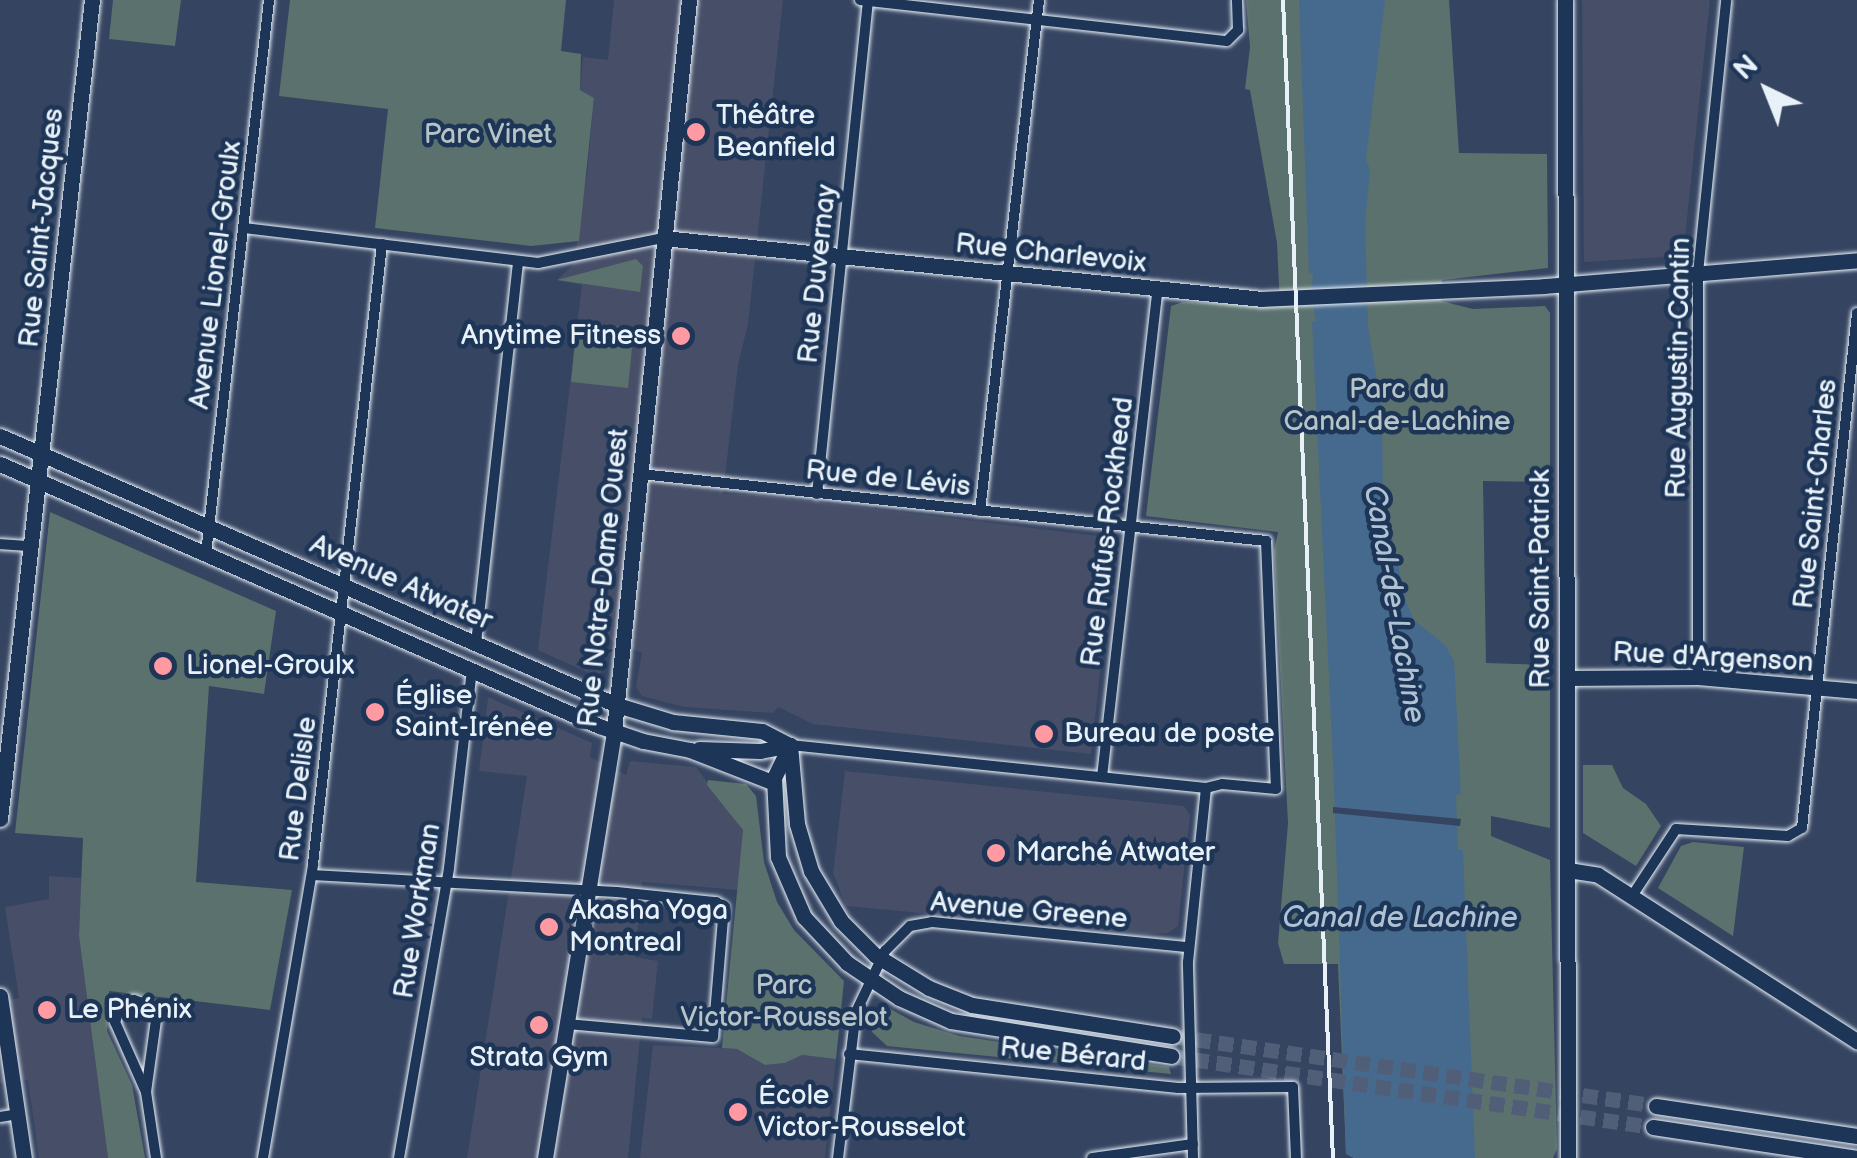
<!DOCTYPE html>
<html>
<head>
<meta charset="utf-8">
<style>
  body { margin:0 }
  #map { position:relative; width:1857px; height:1158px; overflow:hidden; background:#354461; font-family:"Balsamiq Sans",sans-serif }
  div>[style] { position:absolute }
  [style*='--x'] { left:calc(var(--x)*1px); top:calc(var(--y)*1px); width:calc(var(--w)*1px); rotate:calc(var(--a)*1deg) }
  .built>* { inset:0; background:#464e68 }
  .green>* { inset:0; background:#5b716d }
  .water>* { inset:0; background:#466a8d }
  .pier>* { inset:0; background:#354461 }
  .secondary-tunnel>* { height:15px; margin-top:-7.5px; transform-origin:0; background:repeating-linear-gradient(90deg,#505e78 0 15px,transparent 0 23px) }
  .roads { filter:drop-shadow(0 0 2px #e8f1f8) drop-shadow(0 0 2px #e8f1f8) }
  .street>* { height:10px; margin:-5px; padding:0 5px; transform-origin:5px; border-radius:5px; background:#1d3557 }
  .secondary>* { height:15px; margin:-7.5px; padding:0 7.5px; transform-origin:7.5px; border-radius:7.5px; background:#1d3557 }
  .rail>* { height:4px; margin:-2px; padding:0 2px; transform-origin:2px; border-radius:2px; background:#e8f1f8 }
  .dots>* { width:28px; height:28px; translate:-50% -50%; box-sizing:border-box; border:5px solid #1d3557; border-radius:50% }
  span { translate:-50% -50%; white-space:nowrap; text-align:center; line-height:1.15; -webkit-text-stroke:9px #1d3557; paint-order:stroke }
  .poi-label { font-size:28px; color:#e8f1f8 }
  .left { translate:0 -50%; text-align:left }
  .right { translate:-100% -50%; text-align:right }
  .park-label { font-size:28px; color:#b7c4c7 }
  .street-label { font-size:28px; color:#e8f1f8 }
  .water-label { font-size:30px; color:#afc2d3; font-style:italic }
  .north { position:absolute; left:1717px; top:40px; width:100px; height:100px; -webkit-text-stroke:8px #1d3557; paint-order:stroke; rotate:317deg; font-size:28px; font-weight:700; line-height:40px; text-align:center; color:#e8f1f8 }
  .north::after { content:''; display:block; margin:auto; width:35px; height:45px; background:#e8f1f8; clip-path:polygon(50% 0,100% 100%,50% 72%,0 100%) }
</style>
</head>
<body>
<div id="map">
  <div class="built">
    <i style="clip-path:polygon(614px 0,783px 0,748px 324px,738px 365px,723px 494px,758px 495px,1115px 538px,1091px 754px,813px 724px,778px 707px,773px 713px,684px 707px,642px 696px,636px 687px,642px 653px,606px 638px,600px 678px,538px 650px,582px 285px,557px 280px,574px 264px,587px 173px,594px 98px,580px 90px,583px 57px,608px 60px)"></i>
    <i style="clip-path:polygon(1582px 0,1710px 0,1683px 256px,1584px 262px)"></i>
    <i style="clip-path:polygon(488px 697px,592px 743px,590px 757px,626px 775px,630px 761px,696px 767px,743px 830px,739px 890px,642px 882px,635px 957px,658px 961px,652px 1019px,642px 1018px,628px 1158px,467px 1158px,527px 776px,479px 771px)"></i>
    <i style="clip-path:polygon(845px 771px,1184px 806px,1190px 815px,1178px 926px,1168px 933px,1147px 934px,846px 906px,833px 873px)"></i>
    <i style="clip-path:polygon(49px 876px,82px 878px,79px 936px,108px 1158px,39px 1158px,28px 1080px,0 1083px,0 1001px,19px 998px,5px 907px,49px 899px)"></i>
    <i style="clip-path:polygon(653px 1045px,737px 1049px,765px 1065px,785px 1063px,802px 1055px,836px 1059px,825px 1158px,640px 1158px)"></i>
  </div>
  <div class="green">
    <i style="clip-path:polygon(113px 0,181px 0,175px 46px,109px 39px)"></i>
    <i style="clip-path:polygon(290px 0,566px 0,561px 51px,581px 54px,580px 90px,594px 98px,579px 241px,531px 246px,375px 228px,388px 109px,279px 96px)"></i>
    <i style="clip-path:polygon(1246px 0,1449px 0,1459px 153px,1547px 154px,1548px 268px,1442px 280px,1441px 301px,1473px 309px,1545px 306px,1550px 313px,1550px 482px,1483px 481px,1486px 663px,1550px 665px,1550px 828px,1491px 816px,1491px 836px,1550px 860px,1557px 1149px,1553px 1158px,1354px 1158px,1346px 1154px,1338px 964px,1284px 964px,1278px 943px,1288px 823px,1274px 551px,1278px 532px,1146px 516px,1171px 306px,1183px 302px,1280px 306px,1277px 243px,1250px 90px,1245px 89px,1250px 47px)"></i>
    <i style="clip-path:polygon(636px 259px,643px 266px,640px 292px,557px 280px)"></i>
    <i style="clip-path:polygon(577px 322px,634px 328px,628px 388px,571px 382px)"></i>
    <i style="clip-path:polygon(50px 512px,276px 611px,264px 694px,209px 686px,196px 882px,292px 890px,270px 1010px,109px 991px,107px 1031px,132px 1085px,145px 1158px,108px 1158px,79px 936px,83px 838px,15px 833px)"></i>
    <i style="clip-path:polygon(1583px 765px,1612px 765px,1623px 788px,1646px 804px,1661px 826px,1636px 866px,1583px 833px)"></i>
    <i style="clip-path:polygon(708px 780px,746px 784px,756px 796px,764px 862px,777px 902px,794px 930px,844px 981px,836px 1059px,802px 1055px,785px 1063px,765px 1065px,737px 1049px,722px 1048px,743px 830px,707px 785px)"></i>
    <i style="clip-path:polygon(1693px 842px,1744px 847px,1733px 936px,1658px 888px,1681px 846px)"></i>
    <i style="clip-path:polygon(883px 1005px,914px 1022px,959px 1036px,1169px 1067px,1171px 1074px,887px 1046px,872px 1032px,874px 1011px)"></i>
  </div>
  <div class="water">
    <i style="clip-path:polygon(1299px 0,1385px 0,1366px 159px,1370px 170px,1365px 222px,1368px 326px,1382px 412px,1383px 500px,1407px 604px,1414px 620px,1445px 645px,1454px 661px,1461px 794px,1456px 795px,1458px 850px,1463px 850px,1475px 1158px,1354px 1158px,1346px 1154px,1334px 784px,1312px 321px,1316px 321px,1311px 297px,1313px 274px,1309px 273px)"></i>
  </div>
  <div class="pier">
    <i style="clip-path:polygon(1333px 807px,1461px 819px,1460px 826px,1333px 813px)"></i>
  </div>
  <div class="secondary-tunnel">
    <i style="--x:1173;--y:1036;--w:488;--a:8.2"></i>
    <i style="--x:1171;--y:1056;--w:487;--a:8.4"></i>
  </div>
  <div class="roads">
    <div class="street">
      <i style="--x:860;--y:0;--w:369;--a:6.4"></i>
      <i style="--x:1227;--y:41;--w:16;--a:-45"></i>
      <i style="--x:1238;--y:30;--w:30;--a:-92"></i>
      <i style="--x:244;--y:228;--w:296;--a:6.8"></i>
      <i style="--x:538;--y:263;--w:127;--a:-11.3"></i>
      <i style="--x:641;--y:474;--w:629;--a:6.12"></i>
      <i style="--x:1266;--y:541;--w:248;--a:87.7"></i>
      <i style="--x:1276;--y:789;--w:54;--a:-174.7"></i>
      <i style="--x:1222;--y:784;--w:16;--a:166"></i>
      <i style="--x:1206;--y:788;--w:418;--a:-174.1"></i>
      <i style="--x:817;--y:494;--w:497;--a:-84.1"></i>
      <i style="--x:980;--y:511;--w:514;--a:-83.41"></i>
      <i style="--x:0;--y:544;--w:30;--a:4"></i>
      <i style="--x:206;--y:554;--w:558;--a:-83.51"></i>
      <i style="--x:476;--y:643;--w:384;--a:-83.7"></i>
      <i style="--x:1698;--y:677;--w:404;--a:-90"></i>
      <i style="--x:1698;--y:273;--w:274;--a:-84.1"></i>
      <i style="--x:1102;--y:777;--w:489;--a:-83.5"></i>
      <i style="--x:312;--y:875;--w:305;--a:3.2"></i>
      <i style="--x:617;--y:892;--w:100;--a:5.8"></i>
      <i style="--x:716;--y:902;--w:9;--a:32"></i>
      <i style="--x:724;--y:907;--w:130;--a:94.8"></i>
      <i style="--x:713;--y:1037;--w:147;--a:-174.9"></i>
      <i style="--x:1632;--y:896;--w:80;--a:-56.7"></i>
      <i style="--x:1676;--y:829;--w:112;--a:3.6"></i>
      <i style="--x:1788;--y:836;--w:16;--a:-30"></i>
      <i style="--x:1802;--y:828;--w:518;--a:-83.9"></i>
      <i style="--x:849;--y:1054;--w:331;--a:5.9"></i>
      <i style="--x:1178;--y:1088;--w:115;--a:-0.5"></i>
      <i style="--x:1293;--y:1087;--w:71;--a:87.6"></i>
      <i style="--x:146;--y:1092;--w:73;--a:-82.1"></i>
      <i style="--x:156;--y:1020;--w:17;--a:-115"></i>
      <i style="--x:149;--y:1005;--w:16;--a:-162"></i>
      <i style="--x:134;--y:1000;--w:16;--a:153"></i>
      <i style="--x:120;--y:1007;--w:16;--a:108"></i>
      <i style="--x:115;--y:1022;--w:77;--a:66.1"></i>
      <i style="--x:146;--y:1092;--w:67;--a:81.4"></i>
      <i style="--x:0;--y:1117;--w:18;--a:-9"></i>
      <i style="--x:263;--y:1158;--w:298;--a:-80.3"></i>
      <i style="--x:313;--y:864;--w:624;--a:-83.65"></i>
      <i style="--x:399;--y:1158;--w:294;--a:-80.2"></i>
      <i style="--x:449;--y:868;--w:199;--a:-83.4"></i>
      <i style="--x:838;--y:1158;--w:147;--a:-83"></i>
      <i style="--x:856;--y:1012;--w:68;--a:-64.6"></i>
      <i style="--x:885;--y:951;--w:35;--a:-45"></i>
      <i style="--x:910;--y:926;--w:22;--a:-10"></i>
      <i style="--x:932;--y:922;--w:258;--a:5.6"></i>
      <i style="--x:1092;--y:1158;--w:102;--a:-7.9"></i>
      <i style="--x:1193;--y:1158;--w:196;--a:-91.5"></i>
      <i style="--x:1188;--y:962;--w:175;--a:-84.1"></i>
    </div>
    <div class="secondary">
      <i style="--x:1565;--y:0;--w:1158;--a:89.85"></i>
      <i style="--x:663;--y:238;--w:602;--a:5.81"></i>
      <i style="--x:1262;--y:299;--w:282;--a:-2.6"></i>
      <i style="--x:1544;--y:286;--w:314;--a:-4.7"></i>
      <i style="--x:0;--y:436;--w:673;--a:23.56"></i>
      <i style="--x:617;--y:705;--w:59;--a:16.9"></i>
      <i style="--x:673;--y:722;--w:89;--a:5.8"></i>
      <i style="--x:762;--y:731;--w:31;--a:27"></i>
      <i style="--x:0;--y:464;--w:654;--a:23.62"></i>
      <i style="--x:599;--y:726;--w:46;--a:18.8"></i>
      <i style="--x:643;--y:741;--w:48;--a:10.8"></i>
      <i style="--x:690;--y:750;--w:90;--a:21.4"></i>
      <i style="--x:1567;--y:678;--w:131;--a:-0.4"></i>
      <i style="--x:1698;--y:677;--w:160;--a:5"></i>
      <i style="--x:790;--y:745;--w:37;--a:116"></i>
      <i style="--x:774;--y:778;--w:79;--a:87.1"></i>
      <i style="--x:778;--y:857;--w:65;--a:66.6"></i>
      <i style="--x:804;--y:917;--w:63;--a:46.9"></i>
      <i style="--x:847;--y:963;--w:63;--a:33.9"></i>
      <i style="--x:899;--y:998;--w:57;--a:23.9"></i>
      <i style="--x:951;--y:1021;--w:223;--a:9"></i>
      <i style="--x:790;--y:745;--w:79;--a:84.9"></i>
      <i style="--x:797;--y:824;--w:49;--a:73.4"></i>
      <i style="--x:811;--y:871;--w:58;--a:59"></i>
      <i style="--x:841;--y:921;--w:48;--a:45"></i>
      <i style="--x:875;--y:955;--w:63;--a:31.4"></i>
      <i style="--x:929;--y:988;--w:46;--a:21.6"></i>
      <i style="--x:972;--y:1005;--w:203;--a:8.8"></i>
      <i style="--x:699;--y:749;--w:61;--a:1.9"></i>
      <i style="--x:760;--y:751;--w:31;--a:-11"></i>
      <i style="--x:0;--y:819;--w:824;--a:-83.59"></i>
      <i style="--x:1568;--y:870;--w:30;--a:9"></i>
      <i style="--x:1598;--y:875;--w:308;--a:32.7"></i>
      <i style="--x:0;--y:996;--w:164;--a:81.6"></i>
      <i style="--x:1656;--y:1106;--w:203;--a:8.5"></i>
      <i style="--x:1653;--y:1127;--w:206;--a:8.6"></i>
      <i style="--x:545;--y:1158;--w:433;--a:-80.8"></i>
      <i style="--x:614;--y:731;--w:735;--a:-84.14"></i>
    </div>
  </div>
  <div class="rail">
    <i style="--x:1283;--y:0;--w:1159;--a:87.53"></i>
  </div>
  <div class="dots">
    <i style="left:696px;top:132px;background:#ff9aa2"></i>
    <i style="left:681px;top:336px;background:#ff9aa2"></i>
    <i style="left:163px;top:666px;background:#ff9aa2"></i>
    <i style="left:375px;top:712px;background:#ff9aa2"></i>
    <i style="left:1044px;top:734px;background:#ff9aa2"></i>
    <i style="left:996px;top:853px;background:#ff9aa2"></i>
    <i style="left:549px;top:927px;background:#ff9aa2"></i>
    <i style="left:47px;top:1010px;background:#ff9aa2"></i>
    <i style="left:539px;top:1025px;background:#ff9aa2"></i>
    <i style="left:738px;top:1112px;background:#ff9aa2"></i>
  </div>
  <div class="poi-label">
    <span class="left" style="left:716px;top:132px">Théâtre<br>Beanfield</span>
    <span class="right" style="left:661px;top:336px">Anytime Fitness</span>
    <span class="left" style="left:186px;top:666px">Lionel-Groulx</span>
    <span class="left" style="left:395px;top:712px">Église<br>Saint-Irénée</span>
    <span class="left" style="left:1064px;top:734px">Bureau de poste</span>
    <span class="left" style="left:1016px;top:853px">Marché Atwater</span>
    <span class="left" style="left:569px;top:927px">Akasha Yoga<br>Montreal</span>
    <span class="left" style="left:67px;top:1010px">Le Phénix</span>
    <span style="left:539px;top:1058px">Strata Gym</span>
    <span class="left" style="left:758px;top:1112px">École<br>Victor-Rousselot</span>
  </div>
  <div class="park-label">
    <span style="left:488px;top:135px">Parc Vinet</span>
    <span style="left:1397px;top:406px">Parc du<br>Canal-de-Lachine</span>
    <span style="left:784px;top:1002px">Parc<br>Victor-Rousselot</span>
  </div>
  <div class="street-label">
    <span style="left:42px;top:228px;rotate:-84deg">Rue Saint-Jacques</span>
    <span style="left:1051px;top:254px;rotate:6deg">Rue Charlevoix</span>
    <span style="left:818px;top:274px;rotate:-84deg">Rue Duvernay</span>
    <span style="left:216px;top:275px;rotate:-83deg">Avenue Lionel-Groulx</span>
    <span style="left:1679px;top:368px;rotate:-89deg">Rue Augustin-Cantin</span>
    <span style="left:888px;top:479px;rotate:6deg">Rue de Lévis</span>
    <span style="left:1816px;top:494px;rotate:-84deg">Rue Saint-Charles</span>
    <span style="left:1108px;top:532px;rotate:-83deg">Rue Rufus-Rockhead</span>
    <span style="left:604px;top:578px;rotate:-84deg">Rue Notre-Dame Ouest</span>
    <span style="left:1541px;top:579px;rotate:-90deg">Rue Saint-Patrick</span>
    <span style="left:401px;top:583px;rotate:24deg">Avenue Atwater</span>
    <span style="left:1713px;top:658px;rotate:3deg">Rue d'Argenson</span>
    <span style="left:299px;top:789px;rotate:-83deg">Rue Delisle</span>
    <span style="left:418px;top:911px;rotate:-81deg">Rue Workman</span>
    <span style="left:1029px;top:911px;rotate:5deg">Avenue Greene</span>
    <span style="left:1073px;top:1055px;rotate:6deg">Rue Bérard</span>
  </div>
  <div class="water-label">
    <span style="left:1394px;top:604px;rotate:80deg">Canal-de-Lachine</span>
    <span style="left:1400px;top:918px">Canal de Lachine</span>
  </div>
  <div class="north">N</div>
</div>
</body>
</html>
